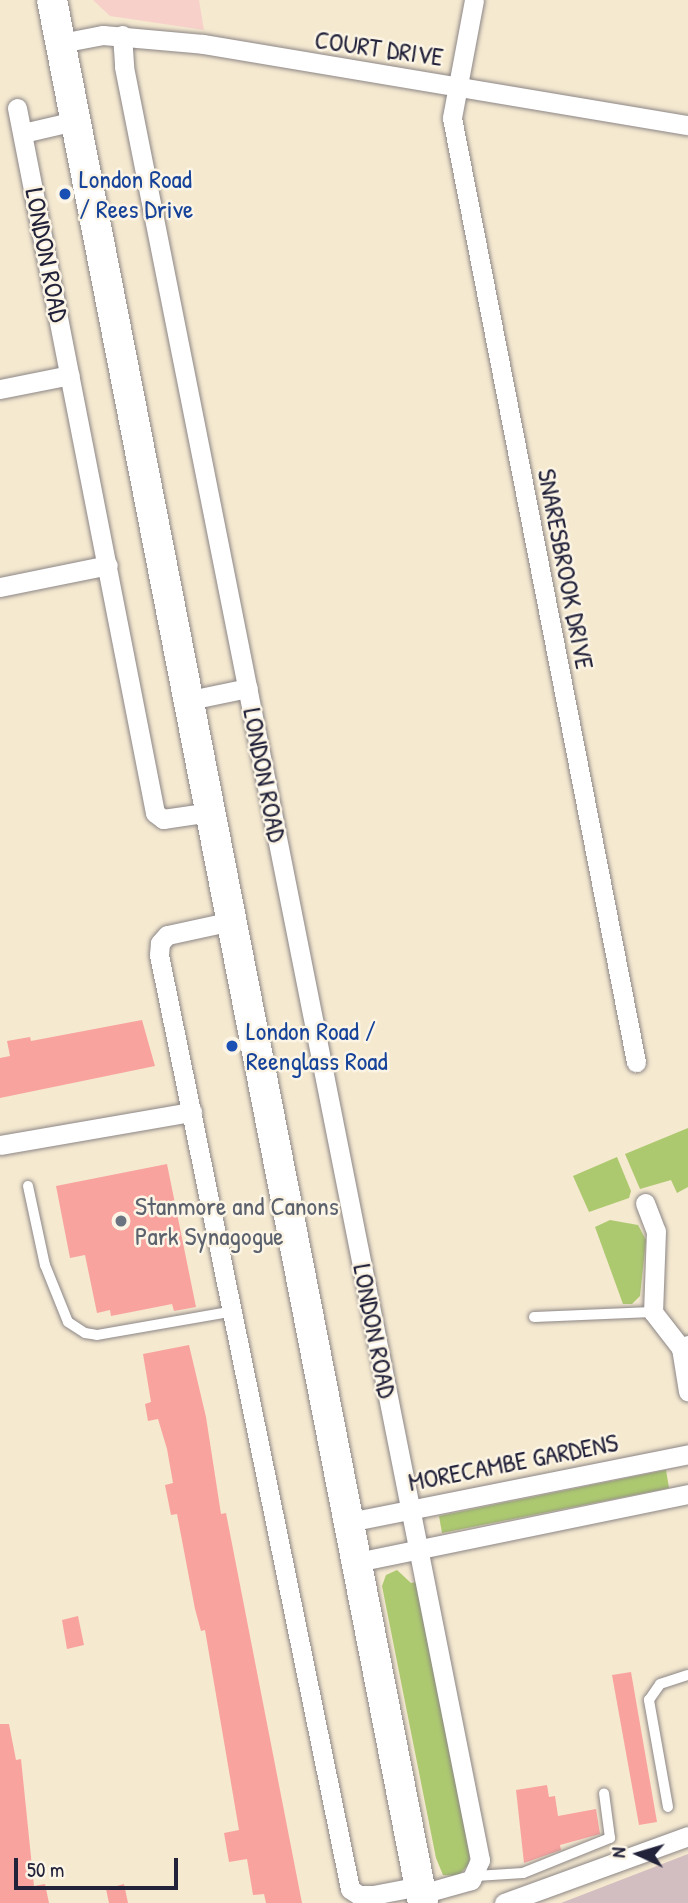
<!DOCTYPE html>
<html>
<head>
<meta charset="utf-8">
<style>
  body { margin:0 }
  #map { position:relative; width:688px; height:1903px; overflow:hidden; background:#f5e9d0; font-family:"Patrick Hand",sans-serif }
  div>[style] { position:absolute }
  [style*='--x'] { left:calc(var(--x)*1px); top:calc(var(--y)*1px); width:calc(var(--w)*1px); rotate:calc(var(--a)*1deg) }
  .built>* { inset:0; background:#f7d0c9 }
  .industrial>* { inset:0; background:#d2bec1 }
  .green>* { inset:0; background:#adc970 }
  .building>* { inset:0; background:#f9a39f }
  .roads { filter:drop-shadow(0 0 2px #8c8686) drop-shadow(0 0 2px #8c8686) }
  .service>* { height:10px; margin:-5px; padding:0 5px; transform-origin:5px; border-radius:5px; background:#fff }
  .minor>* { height:19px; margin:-9.5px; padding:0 9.5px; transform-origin:9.5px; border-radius:9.5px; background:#fff }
  .primary>* { height:30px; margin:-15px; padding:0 15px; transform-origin:15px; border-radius:15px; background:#fff }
  .dots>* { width:19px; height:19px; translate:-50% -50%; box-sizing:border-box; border:4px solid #fcf5e5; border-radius:50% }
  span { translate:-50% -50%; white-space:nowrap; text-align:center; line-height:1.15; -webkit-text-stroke:5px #fcf5e5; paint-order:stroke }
  .street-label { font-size:26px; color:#22223b }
  .transit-label { font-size:26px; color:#164399 }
  .left { translate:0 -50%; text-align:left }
  .worship-label { font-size:26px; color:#5b616d }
  .north { position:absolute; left:604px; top:1819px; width:70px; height:70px; -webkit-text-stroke:5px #fcf5e5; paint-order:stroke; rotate:274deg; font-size:19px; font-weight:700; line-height:28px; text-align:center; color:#22223b }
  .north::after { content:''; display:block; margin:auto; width:24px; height:32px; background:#22223b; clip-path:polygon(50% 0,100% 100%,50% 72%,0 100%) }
  .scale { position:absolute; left:14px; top:1858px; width:164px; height:32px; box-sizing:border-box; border:4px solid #22223b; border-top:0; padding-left:9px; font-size:21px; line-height:24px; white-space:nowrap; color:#22223b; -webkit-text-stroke:5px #fcf5e5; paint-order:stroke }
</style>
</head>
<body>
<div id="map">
  <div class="built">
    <i style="clip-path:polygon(93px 0,199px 0,204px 30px,110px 16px)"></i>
  </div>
  <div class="industrial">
    <i style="clip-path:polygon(688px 1854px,688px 1903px,561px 1903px)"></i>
  </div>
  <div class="green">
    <i style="clip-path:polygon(688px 1128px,688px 1187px,677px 1193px,671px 1180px,640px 1189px,625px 1154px)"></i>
    <i style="clip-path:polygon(617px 1157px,631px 1191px,629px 1198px,589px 1212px,573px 1176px)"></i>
    <i style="clip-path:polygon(610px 1220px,638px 1225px,646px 1240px,640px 1296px,632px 1304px,623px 1304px,595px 1227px)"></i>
    <i style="clip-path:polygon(666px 1470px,669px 1488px,442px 1533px,439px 1516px)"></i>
    <i style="clip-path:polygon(397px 1570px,411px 1583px,417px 1582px,470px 1854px,469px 1864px,458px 1876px,443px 1875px,436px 1858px,382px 1586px,386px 1575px)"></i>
  </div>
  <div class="building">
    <i style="clip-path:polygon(142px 1020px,155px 1066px,0 1098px,0 1058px,10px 1056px,7px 1041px,30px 1037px,31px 1041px)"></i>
    <i style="clip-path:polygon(167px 1164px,196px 1307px,174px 1311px,172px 1304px,111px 1316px,110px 1310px,97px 1313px,85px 1255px,70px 1258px,56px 1186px)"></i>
    <i style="clip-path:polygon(189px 1345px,206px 1417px,221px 1514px,226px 1513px,302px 1903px,266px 1903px,264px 1894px,253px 1895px,247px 1859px,229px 1862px,224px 1833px,239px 1830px,205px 1630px,201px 1631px,195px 1609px,177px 1514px,171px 1515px,165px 1485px,173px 1483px,167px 1449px,158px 1419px,148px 1421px,145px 1404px,151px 1402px,143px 1354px)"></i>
    <i style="clip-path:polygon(78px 1616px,84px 1645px,67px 1649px,62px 1620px)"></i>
    <i style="clip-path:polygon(631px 1672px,657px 1822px,639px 1825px,612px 1675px)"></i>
    <i style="clip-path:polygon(0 1724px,9px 1724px,16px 1760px,21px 1759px,34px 1886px,45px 1884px,49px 1903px,0 1903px)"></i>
    <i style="clip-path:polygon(547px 1785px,549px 1797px,555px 1796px,558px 1816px,596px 1809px,600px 1834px,560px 1845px,561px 1850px,524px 1863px,516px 1790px)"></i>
    <i style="clip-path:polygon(124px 1884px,128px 1903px,109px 1903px,106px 1889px)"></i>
  </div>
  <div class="roads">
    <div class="service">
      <i style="--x:28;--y:1186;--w:81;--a:77.9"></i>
      <i style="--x:45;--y:1265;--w:61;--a:68"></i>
      <i style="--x:68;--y:1322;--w:20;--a:33"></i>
      <i style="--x:85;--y:1333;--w:12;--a:9"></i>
      <i style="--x:97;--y:1335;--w:139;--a:-9.9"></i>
      <i style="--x:534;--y:1317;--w:119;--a:-2.4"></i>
      <i style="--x:668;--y:1807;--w:109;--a:-100.1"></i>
      <i style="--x:649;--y:1700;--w:19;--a:-55"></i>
      <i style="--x:660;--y:1684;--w:29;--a:-18"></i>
      <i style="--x:476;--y:1876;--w:47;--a:-3.7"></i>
      <i style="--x:523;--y:1873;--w:94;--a:-21.9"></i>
      <i style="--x:610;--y:1838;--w:45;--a:-97.6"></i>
    </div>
    <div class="minor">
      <i style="--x:474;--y:0;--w:120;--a:100.6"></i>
      <i style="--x:452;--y:118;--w:962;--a:78.97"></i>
      <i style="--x:122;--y:35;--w:32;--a:86"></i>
      <i style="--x:124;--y:67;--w:1828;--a:78.77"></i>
      <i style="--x:480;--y:1860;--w:22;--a:114"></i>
      <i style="--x:471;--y:1880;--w:51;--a:164.1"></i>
      <i style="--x:61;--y:43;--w:43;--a:-10.8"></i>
      <i style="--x:103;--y:35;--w:100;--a:5.1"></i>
      <i style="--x:203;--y:44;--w:492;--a:9.5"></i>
      <i style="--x:17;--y:108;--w:718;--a:78.92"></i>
      <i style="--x:155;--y:813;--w:10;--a:37"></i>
      <i style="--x:163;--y:819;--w:49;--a:-8.3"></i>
      <i style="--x:23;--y:133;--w:53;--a:-13"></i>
      <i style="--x:0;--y:389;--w:71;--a:-11.3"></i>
      <i style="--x:0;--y:587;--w:110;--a:-11.5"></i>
      <i style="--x:190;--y:700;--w:59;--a:-11.7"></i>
      <i style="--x:232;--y:921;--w:66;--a:167.8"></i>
      <i style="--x:167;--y:935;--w:11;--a:131"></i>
      <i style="--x:160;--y:943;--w:12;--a:95"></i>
      <i style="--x:159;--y:955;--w:953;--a:78.44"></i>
      <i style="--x:350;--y:1889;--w:11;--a:34"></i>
      <i style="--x:359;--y:1895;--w:14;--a:0"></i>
      <i style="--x:373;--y:1895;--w:48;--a:-10.8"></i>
      <i style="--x:0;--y:1145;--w:195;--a:-9.8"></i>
      <i style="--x:645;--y:1203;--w:30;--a:69"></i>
      <i style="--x:656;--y:1231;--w:81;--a:92.1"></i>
      <i style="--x:653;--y:1312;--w:46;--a:52.1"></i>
      <i style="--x:688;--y:1345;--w:8;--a:157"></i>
      <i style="--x:681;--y:1348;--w:44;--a:80.8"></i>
      <i style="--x:349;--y:1522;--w:346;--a:-11.3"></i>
      <i style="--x:357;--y:1562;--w:338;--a:-11.6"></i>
      <i style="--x:504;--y:1903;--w:196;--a:-20"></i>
    </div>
    <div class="primary">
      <i style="--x:52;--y:0;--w:1939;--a:78.97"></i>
    </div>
  </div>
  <div class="dots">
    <i style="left:65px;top:194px;background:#1a4fb4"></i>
    <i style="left:232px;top:1046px;background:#1a4fb4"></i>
    <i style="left:121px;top:1221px;background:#6b7280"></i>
  </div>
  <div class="street-label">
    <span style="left:379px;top:48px;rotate:8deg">COURT DRIVE</span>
    <span style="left:47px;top:255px;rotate:79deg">LONDON ROAD</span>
    <span style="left:566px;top:569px;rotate:79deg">SNARESBROOK DRIVE</span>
    <span style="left:265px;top:775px;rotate:79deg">LONDON ROAD</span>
    <span style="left:375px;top:1331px;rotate:79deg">LONDON ROAD</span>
    <span style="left:513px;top:1462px;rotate:-11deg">MORECAMBE GARDENS</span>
  </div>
  <div class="transit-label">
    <span class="left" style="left:79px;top:194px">London Road<br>/ Rees Drive</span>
    <span class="left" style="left:246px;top:1046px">London Road /<br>Reenglass Road</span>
  </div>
  <div class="worship-label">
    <span class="left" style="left:135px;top:1221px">Stanmore and Canons<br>Park Synagogue</span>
  </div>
  <div class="north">N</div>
  <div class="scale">50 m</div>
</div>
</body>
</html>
